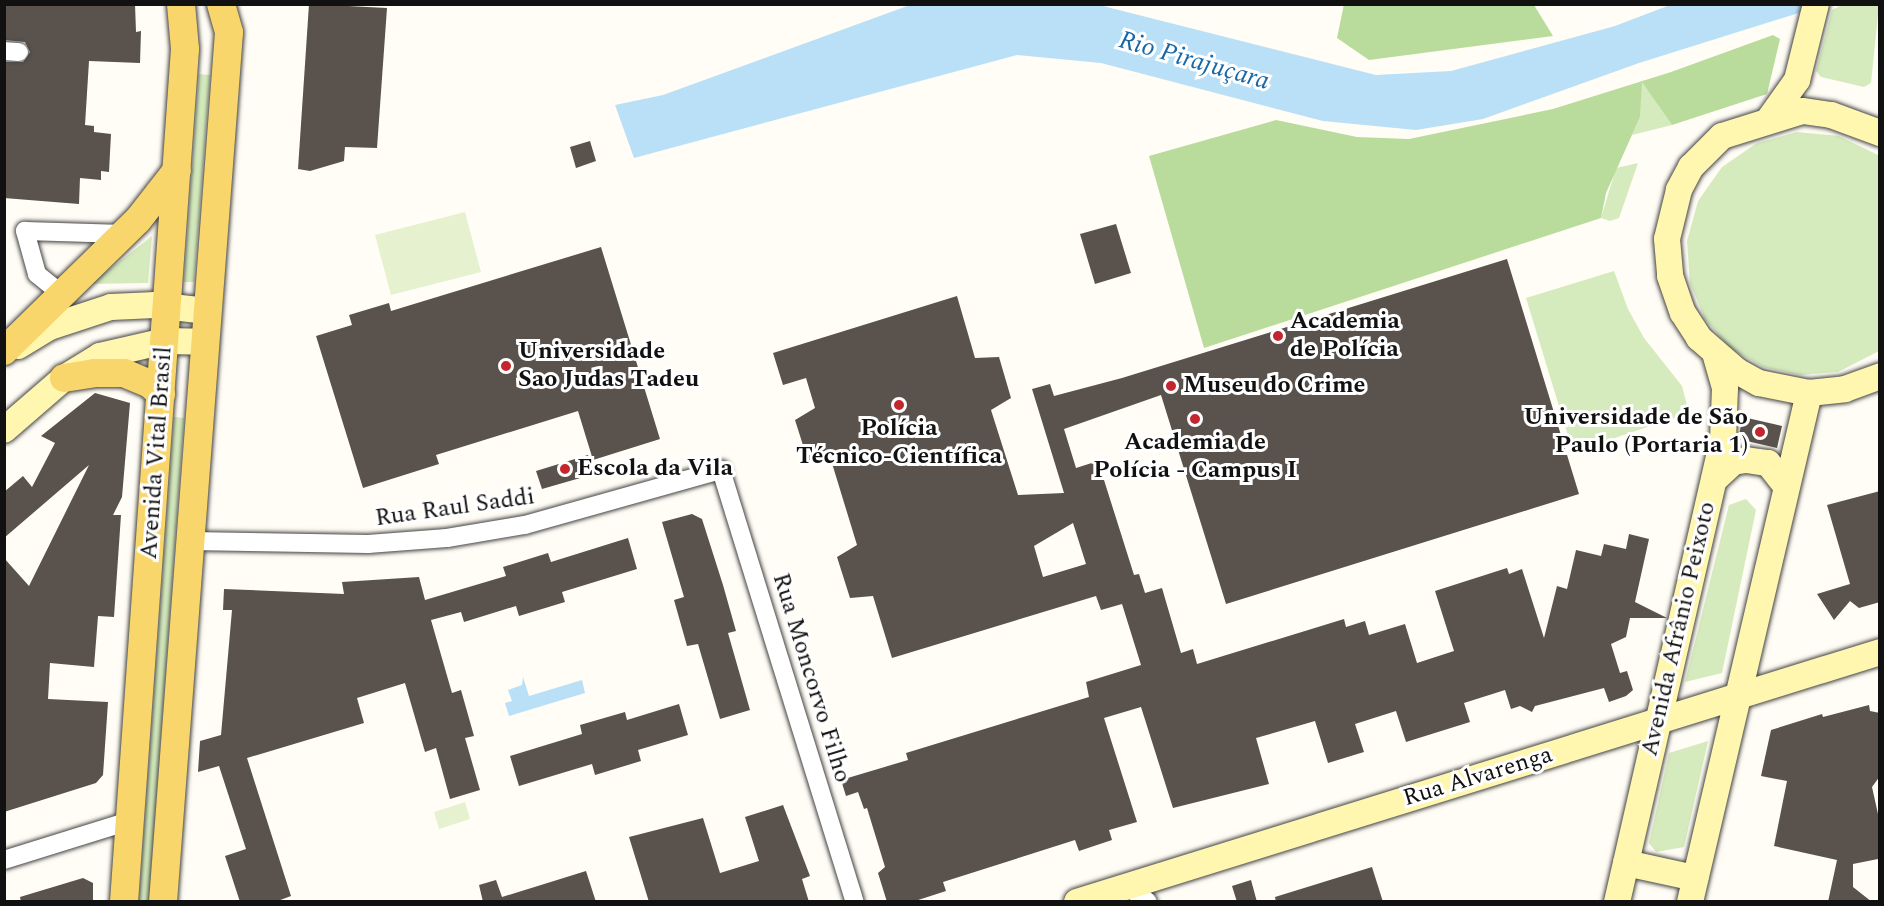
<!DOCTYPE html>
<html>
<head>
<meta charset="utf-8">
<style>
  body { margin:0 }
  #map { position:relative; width:1884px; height:906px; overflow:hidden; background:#fffdf5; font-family:Spectral,serif }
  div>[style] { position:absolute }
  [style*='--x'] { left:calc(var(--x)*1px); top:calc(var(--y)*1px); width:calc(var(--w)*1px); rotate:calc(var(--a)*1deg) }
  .green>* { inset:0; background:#d5ebbd }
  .forest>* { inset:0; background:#b9dc9c }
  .pitch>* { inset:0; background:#e6f2cf }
  .water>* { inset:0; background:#b9e0f7 }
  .building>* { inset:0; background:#5a524d }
  .roads { filter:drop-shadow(0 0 2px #444) drop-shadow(0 0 2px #444) }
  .street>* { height:18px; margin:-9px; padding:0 9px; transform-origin:9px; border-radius:9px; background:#fff }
  .secondary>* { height:26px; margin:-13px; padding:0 13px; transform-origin:13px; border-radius:13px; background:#fff6b0 }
  .primary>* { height:28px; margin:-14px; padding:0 14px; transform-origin:14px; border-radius:14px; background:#f9d66b }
  .dots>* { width:16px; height:16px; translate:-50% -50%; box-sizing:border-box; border:3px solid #fff; border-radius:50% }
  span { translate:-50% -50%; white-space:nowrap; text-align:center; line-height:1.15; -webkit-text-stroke:6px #fff; paint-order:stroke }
  .poi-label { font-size:24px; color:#111; font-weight:700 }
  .left { translate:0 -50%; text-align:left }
  .right { translate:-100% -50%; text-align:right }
  .street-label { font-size:24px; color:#111 }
  .water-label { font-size:26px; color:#1768a6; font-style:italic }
  .frame { position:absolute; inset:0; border:6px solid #111; pointer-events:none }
</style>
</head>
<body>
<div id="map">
  <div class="green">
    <i style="clip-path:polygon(1842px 5px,1879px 5px,1871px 83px,1864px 87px,1821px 77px,1816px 71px,1832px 10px)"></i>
    <i style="clip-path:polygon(199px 74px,210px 75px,194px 282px,184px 282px)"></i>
    <i style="clip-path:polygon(1641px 80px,1672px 125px,1632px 135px,1640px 117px)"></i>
    <i style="clip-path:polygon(1797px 132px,1839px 136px,1880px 156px,1879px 351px,1838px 372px,1800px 375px,1763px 367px,1730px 348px,1705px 319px,1690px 283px,1687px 241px,1698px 201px,1722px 167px,1757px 143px)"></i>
    <i style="clip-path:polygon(1638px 163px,1619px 218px,1610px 221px,1601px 218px,1616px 168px)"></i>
    <i style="clip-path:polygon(152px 236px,148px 283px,91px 284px)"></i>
    <i style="clip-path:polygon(1614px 271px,1628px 309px,1644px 338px,1682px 386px,1689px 413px,1573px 452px,1526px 298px)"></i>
    <i style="clip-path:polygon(174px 417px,184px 418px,149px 901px,139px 902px)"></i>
    <i style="clip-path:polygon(1746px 499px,1756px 510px,1722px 673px,1685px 682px,1729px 505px)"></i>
    <i style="clip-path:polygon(1708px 741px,1684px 847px,1656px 852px,1649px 843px,1669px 753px)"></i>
  </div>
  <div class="forest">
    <i style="clip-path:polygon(1344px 4px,1534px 5px,1553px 36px,1369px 60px,1337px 38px)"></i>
    <i style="clip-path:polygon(1773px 35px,1780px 39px,1767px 94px,1672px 125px,1642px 82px,1640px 117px,1606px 193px,1601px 218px,1204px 348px,1149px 156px,1276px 120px,1357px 137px,1409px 139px,1553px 109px,1671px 72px)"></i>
  </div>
  <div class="pitch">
    <i style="clip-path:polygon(465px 212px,481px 272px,391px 295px,375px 235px)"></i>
    <i style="clip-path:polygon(465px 802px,470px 819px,439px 829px,434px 812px)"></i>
  </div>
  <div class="water">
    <i style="clip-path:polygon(910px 5px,1099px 5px,1376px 75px,1451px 71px,1615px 26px,1670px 5px,1824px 5px,1639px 63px,1483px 119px,1416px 130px,1323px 121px,1101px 63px,1017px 55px,634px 158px,615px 105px,663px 95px)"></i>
    <i style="clip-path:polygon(523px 677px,529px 696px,582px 680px,585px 693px,509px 716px,505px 703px,512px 701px,508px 690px,522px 685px)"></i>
  </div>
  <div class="building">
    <i style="clip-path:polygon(4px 4px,135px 4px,136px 32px,141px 31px,140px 63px,89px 61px,85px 125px,94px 126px,94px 132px,111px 134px,109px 172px,101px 171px,101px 180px,80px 178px,79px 204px,4px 198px,4px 62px,23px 62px,30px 52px,25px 42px,4px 40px)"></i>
    <i style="clip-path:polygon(309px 4px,387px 8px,377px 148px,345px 147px,344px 161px,310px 171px,298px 169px)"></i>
    <i style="clip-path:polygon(590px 141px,596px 161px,576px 168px,570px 147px)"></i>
    <i style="clip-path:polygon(1116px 224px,1131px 273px,1095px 284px,1080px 234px)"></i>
    <i style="clip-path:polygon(601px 247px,660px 439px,593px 460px,578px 411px,436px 455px,439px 464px,363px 488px,316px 336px,352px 325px,349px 315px,389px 303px,391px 311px)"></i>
    <i style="clip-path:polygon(evenodd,1507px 259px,1579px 494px,1226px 604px,1161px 395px,1064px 429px,1076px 468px,1098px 461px,1134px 575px,1139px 574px,1145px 593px,1162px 588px,1181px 653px,1193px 649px,1197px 664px,1344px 619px,1346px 627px,1365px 621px,1369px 635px,1405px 624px,1417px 663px,1454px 651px,1435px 591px,1507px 568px,1509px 574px,1522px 569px,1544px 638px,1557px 586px,1567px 589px,1576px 550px,1601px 556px,1604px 544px,1626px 549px,1629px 534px,1649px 539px,1635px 602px,1667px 618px,1630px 618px,1626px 637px,1611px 644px,1620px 673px,1627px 671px,1633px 690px,1626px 696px,1609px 702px,1604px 688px,1535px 706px,1532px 712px,1520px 706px,1511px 709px,1505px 690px,1464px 703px,1470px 722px,1406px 742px,1396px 711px,1355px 724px,1364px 752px,1328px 763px,1315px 721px,1256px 738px,1269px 784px,1173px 808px,1141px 707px,1104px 718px,1137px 822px,1109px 830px,1112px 840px,1079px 851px,1075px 840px,943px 882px,946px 891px,912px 902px,887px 902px,878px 873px,885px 867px,867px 808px,864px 809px,858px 792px,846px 796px,841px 780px,908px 760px,906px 753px,1089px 697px,1086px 682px,1141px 665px,1122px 604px,1101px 610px,1096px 596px,892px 658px,873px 596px,850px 598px,837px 557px,857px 545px,831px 460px,808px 461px,795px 420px,815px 408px,806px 378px,783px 385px,773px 353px,957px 296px,975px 358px,999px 357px,1011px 398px,991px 410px,1018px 495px,1064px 493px,1032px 389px,1050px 384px,1054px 396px,1122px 378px,1507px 259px,1073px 523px,1086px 564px,1043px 577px,1034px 546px,1073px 523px)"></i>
    <i style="clip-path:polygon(95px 393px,130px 403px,122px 497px,113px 515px,121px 515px,114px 617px,98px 616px,94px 667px,50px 663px,48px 699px,108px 702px,103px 775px,96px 783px,4px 812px,4px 558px,29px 586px,89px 465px,4px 538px,4px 492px,23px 476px,32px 487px,55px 443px,41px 436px)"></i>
    <i style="clip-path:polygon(1743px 417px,1782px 426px,1777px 448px,1738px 439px)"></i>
    <i style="clip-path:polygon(588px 455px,594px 474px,542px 489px,536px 471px)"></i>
    <i style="clip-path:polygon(1880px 491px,1880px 602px,1859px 608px,1850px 601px,1834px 620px,1817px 594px,1850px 584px,1827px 505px)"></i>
    <i style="clip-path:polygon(692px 514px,702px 519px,723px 585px,736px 631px,728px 633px,750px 710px,720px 719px,698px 644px,687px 646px,674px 600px,684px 597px,662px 522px)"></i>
    <i style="clip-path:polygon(628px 538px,637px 569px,562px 592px,565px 602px,519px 616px,516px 606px,464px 622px,461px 612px,431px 620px,452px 693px,461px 690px,474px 736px,465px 738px,480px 790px,450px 799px,436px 748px,425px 752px,405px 683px,357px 698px,364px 723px,247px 758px,291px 896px,275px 902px,240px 902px,225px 856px,246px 849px,219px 766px,198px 772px,200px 741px,221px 735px,232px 610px,223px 610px,224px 589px,344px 594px,342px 582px,419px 577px,425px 600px,506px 576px,503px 567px,548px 553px,551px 562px)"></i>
    <i style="clip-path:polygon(679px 704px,688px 735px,638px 750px,641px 761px,595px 775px,592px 764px,519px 786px,510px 756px,582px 734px,580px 725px,625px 712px,627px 720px)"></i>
    <i style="clip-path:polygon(1869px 705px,1870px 711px,1880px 713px,1880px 776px,1872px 787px,1880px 823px,1880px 850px,1878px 859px,1853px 864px,1853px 887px,1872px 902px,1828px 902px,1837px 860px,1774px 846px,1787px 781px,1761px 776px,1771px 730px,1822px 714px,1823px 717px)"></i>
    <i style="clip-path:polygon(783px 805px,810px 876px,802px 879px,809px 902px,649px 902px,629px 837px,703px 818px,720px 873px,759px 861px,745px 817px)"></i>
    <i style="clip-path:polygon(1372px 867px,1383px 902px,1276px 902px,1275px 897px)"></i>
    <i style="clip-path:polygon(586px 871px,596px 902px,483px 902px,479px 885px,496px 880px,502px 897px)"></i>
    <i style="clip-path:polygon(83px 878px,93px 883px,93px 902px,21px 902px,20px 897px)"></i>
    <i style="clip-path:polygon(1251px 880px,1257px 902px,1237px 902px,1232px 886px)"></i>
  </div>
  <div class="roads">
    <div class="street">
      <i style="--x:4;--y:51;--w:15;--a:4"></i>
      <i style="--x:64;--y:296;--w:35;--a:-141"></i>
      <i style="--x:37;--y:274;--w:45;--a:-105.6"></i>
      <i style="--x:25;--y:231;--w:99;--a:1.7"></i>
      <i style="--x:190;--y:541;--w:178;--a:1"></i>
      <i style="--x:368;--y:544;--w:79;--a:-4.3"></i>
      <i style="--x:447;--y:538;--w:79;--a:-9.5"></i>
      <i style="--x:525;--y:525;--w:204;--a:-15.7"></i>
      <i style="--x:721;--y:470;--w:452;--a:72.8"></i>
      <i style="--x:4;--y:860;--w:131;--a:-17.3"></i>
      <i style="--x:1127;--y:886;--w:26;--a:37"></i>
    </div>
    <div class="secondary">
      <i style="--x:1770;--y:118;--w:47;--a:-54.6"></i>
      <i style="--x:1797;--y:80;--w:78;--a:-76"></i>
      <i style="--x:1880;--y:133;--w:52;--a:-159.8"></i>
      <i style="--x:1831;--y:115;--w:29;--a:-172"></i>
      <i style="--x:1802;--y:111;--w:84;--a:162.6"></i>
      <i style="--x:1722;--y:136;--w:44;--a:135"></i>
      <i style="--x:1691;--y:167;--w:26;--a:118"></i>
      <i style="--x:1679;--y:190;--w:50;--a:103.8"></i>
      <i style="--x:1667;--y:239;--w:37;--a:85"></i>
      <i style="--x:1670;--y:276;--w:39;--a:71"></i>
      <i style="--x:1683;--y:313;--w:30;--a:57"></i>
      <i style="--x:1699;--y:338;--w:50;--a:41"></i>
      <i style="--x:1737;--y:371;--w:25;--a:29"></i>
      <i style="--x:1759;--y:383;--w:51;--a:11.3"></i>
      <i style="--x:1809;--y:393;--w:36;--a:-6"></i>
      <i style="--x:1845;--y:389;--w:37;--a:-20"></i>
      <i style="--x:18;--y:346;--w:37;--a:-31"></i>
      <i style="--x:50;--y:327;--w:64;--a:-18.2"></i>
      <i style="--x:111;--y:307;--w:44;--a:-2.6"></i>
      <i style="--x:155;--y:305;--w:52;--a:6.6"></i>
      <i style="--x:4;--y:430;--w:79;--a:-40.9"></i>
      <i style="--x:64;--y:378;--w:42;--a:-31.4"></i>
      <i style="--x:100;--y:356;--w:67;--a:-13"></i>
      <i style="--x:165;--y:341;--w:39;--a:1"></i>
      <i style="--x:1714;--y:480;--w:26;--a:-43"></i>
      <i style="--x:1733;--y:462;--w:13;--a:-9"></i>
      <i style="--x:1746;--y:460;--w:22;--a:8"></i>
      <i style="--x:1768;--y:463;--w:29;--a:52"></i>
      <i style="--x:1626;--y:863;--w:71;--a:12.3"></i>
      <i style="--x:1077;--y:902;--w:841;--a:-17.29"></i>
      <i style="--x:1617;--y:902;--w:474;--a:-77.1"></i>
      <i style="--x:1723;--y:440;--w:52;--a:-87.8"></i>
      <i style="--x:1725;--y:388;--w:33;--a:-106"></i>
      <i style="--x:1690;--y:902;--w:523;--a:-76.84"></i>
    </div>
    <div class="primary">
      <i style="--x:4;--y:351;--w:187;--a:-44.4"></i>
      <i style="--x:138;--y:220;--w:63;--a:-52"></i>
      <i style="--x:64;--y:378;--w:31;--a:-9"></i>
      <i style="--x:95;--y:373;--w:29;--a:0"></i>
      <i style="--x:124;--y:373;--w:28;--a:23"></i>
      <i style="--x:150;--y:384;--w:15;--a:42"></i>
      <i style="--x:124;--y:902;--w:855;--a:-85.91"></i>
      <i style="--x:185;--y:49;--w:45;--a:-95.1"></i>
      <i style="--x:163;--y:902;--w:872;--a:-85.66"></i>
      <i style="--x:229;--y:32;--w:29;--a:-106"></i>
    </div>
  </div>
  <div class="dots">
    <i style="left:1278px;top:336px;background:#c4262e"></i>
    <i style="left:506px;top:366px;background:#c4262e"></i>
    <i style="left:1171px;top:386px;background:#c4262e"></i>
    <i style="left:899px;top:405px;background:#c4262e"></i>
    <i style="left:1195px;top:419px;background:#c4262e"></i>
    <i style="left:1760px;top:432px;background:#c4262e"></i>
    <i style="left:565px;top:469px;background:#c4262e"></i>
  </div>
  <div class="poi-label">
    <span class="left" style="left:1290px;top:336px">Academia<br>de Polícia</span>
    <span class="left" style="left:518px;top:366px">Universidade<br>Sao Judas Tadeu</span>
    <span class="left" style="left:1183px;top:386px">Museu do Crime</span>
    <span class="right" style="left:1748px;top:432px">Universidade de São<br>Paulo (Portaria 1)</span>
    <span style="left:899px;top:443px">Polícia<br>Técnico-Científica</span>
    <span style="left:1195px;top:457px">Academia de<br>Polícia - Campus I</span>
    <span class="left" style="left:577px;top:469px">Escola da Vila</span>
  </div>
  <div class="street-label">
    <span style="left:157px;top:453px;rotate:-86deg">Avenida Vital Brasil</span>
    <span style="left:455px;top:508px;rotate:-8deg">Rua Raul Saddi</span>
    <span style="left:1679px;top:629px;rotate:-77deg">Avenida Afrânio Peixoto</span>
    <span style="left:811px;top:678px;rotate:73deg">Rua Moncorvo Filho</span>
    <span style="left:1478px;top:777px;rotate:-17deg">Rua Alvarenga</span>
  </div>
  <div class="water-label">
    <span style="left:1194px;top:61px;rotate:16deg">Rio Pirajuçara</span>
  </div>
  <div class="frame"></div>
</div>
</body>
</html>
